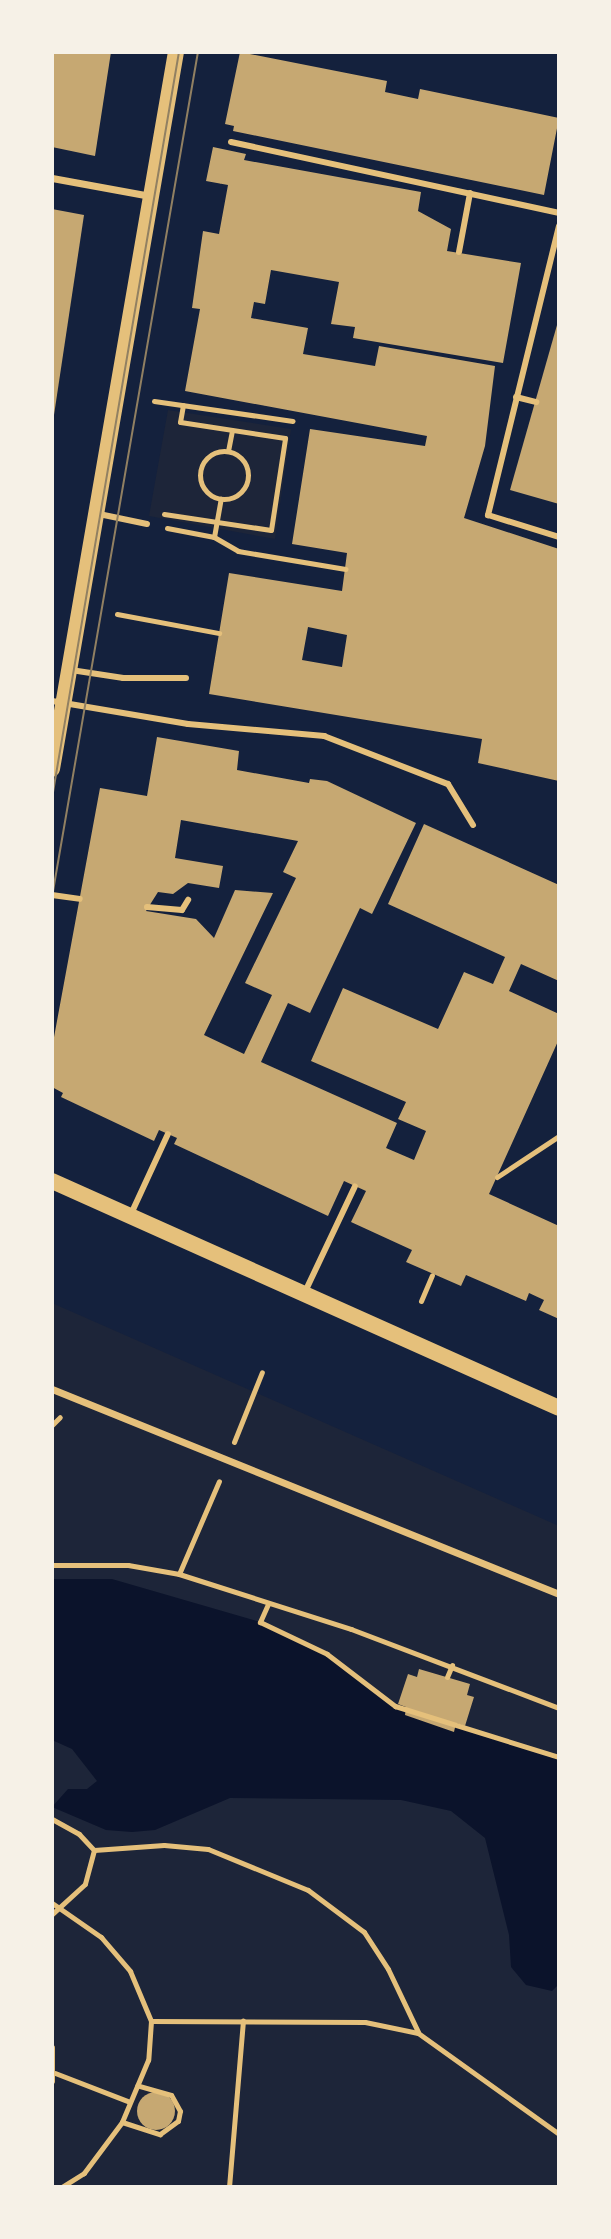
<!DOCTYPE html>
<html>
<head>
<meta charset="utf-8">
<style>
  body { margin:0 }
  #map { position:relative; width:611px; height:2239px; overflow:hidden; background:#14213d; font-family:Rubik,sans-serif }
  div>[style] { position:absolute }
  [style*='--x'] { left:calc(var(--x)*1px); top:calc(var(--y)*1px); width:calc(var(--w)*1px); rotate:calc(var(--a)*1deg) }
  .green>* { inset:0; background:#1d2539 }
  .water>* { inset:0; background:#0b132b }
  .building>* { inset:0; background:#c6a872 }
  .round { border-radius:50% }
  .path>* { height:5px; margin:-2.5px; padding:0 2.5px; transform-origin:2.5px; border-radius:2.5px; background:#e5c07b }
  .path>.ring { margin:-2.5px; padding:0; box-sizing:content-box; background:none; border:5px solid #e5c07b; border-radius:50% }
  .service>* { height:6px; margin:-3px; padding:0 3px; transform-origin:3px; border-radius:3px; background:#e5c07b }
  .pedestrian>* { height:7px; margin:-3.5px; padding:0 3.5px; transform-origin:3.5px; border-radius:3.5px; background:#e5c07b }
  .secondary>* { height:16px; margin:-8px; padding:0 8px; transform-origin:8px; border-radius:8px; background:#e5c07b }
  .tram>* { height:2px; margin:-1px; padding:0 1px; transform-origin:1px; border-radius:1px; background:#918062 }
  span { translate:-50% -50%; white-space:nowrap; text-align:center; line-height:1.15; -webkit-text-stroke:6px #f6f1e7; paint-order:stroke }
  .frame { position:absolute; inset:0; border:54px solid #f6f1e7; pointer-events:none }
</style>
</head>
<body>
<div id="map">
  <div class="green">
    <i style="clip-path:polygon(168px 410px,291px 429px,275px 539px,149px 516px)"></i>
    <i style="clip-path:polygon(52px 1303px,559px 1526px,559px 2187px,52px 2187px)"></i>
  </div>
  <div class="water">
    <i style="clip-path:polygon(52px 1579px,112px 1579px,260px 1622px,328px 1654px,396px 1706px,559px 1757px,559px 1984px,552px 1991px,526px 1985px,511px 1967px,509px 1935px,485px 1838px,451px 1811px,401px 1800px,230px 1798px,155px 1830px,132px 1832px,106px 1830px,52px 1807px,68px 1789px,87px 1789px,97px 1781px,72px 1749px,52px 1740px)"></i>
  </div>
  <div class="building">
    <i style="clip-path:polygon(52px 52px,111px 52px,95px 156px,52px 147px)"></i>
    <i style="clip-path:polygon(240px 52px,387px 81px,385px 92px,418px 99px,420px 89px,559px 118px,544px 195px,233px 131px,234px 126px,225px 124px)"></i>
    <i style="clip-path:polygon(evenodd,213px 147px,246px 154px,244px 160px,421px 192px,418px 211px,451px 229px,447px 251px,521px 263px,503px 363px,353px 338px,355px 327px,331px 324px,339px 282px,271px 270px,265px 304px,254px 302px,251px 318px,308px 328px,303px 354px,375px 366px,379px 346px,495px 366px,485px 446px,464px 518px,559px 549px,559px 781px,478px 763px,482px 739px,209px 694px,229px 573px,342px 591px,347px 553px,292px 544px,310px 429px,425px 446px,427px 436px,185px 391px,200px 309px,192px 308px,203px 231px,219px 234px,228px 185px,206px 181px,213px 147px,308px 627px,347px 635px,342px 667px,302px 660px,308px 627px)"></i>
    <i style="clip-path:polygon(52px 209px,84px 215px,54px 415px,52px 414px)"></i>
    <i style="clip-path:polygon(559px 318px,559px 504px,510px 490px)"></i>
    <i style="clip-path:polygon(evenodd,157px 737px,239px 751px,237px 770px,309px 783px,310px 779px,327px 781px,416px 823px,372px 914px,360px 908px,310px 1013px,288px 1003px,261px 1062px,397px 1123px,386px 1148px,414px 1160px,426px 1131px,398px 1119px,406px 1102px,311px 1061px,343px 988px,438px 1029px,464px 972px,493px 984px,505px 957px,388px 904px,424px 824px,559px 885px,559px 981px,521px 964px,509px 991px,559px 1014px,559px 1039px,489px 1194px,559px 1226px,559px 1319px,539px 1310px,544px 1300px,529px 1293px,526px 1301px,466px 1275px,461px 1286px,406px 1262px,412px 1250px,351px 1222px,366px 1191px,344px 1181px,328px 1216px,174px 1144px,177px 1138px,159px 1130px,154px 1141px,61px 1097px,63px 1093px,52px 1087px,52px 1048px,100px 788px,147px 796px,157px 737px,181px 820px,298px 841px,283px 872px,296px 878px,245px 983px,272px 995px,244px 1054px,204px 1035px,273px 893px,235px 890px,214px 938px,196px 919px,146px 911px,158px 892px,173px 894px,188px 883px,219px 888px,223px 866px,175px 858px,181px 820px)"></i>
    <i style="clip-path:polygon(419px 1669px,470px 1684px,467px 1695px,474px 1697px,465px 1726px,456px 1723px,454px 1732px,405px 1715px,406px 1707px,398px 1704px,408px 1674px,417px 1677px)"></i>
    <i class="round" style="left:137px;top:2092px;width:38px;height:38px"></i>
  </div>
  <div class="path">
    <i style="--x:154;--y:401;--w:140;--a:8.2"></i>
    <i class="ring" style="left:200px;top:451px;width:43px;height:43px"></i>
    <i style="--x:228;--y:451;--w:21;--a:-79"></i>
    <i style="--x:164;--y:514;--w:108;--a:8.5"></i>
    <i style="--x:271;--y:530;--w:93;--a:-81.3"></i>
    <i style="--x:285;--y:438;--w:106;--a:-171.3"></i>
    <i style="--x:180;--y:422;--w:17;--a:-80"></i>
    <i style="--x:167;--y:528;--w:48;--a:10.8"></i>
    <i style="--x:214;--y:537;--w:28;--a:30"></i>
    <i style="--x:238;--y:551;--w:109;--a:9.5"></i>
    <i style="--x:214;--y:537;--w:39;--a:-80"></i>
    <i style="--x:117;--y:614;--w:104;--a:10.6"></i>
    <i style="--x:497;--y:1177;--w:74;--a:-33.5"></i>
    <i style="--x:421;--y:1301;--w:28;--a:-67"></i>
    <i style="--x:52;--y:1425;--w:11;--a:-45"></i>
    <i style="--x:234;--y:1442;--w:75;--a:-68.2"></i>
    <i style="--x:52;--y:1565;--w:76;--a:0"></i>
    <i style="--x:128;--y:1565;--w:52;--a:10"></i>
    <i style="--x:179;--y:1574;--w:181;--a:17.7"></i>
    <i style="--x:351;--y:1629;--w:222;--a:20.8"></i>
    <i style="--x:179;--y:1574;--w:101;--a:-66.7"></i>
    <i style="--x:268;--y:1604;--w:20;--a:114"></i>
    <i style="--x:260;--y:1622;--w:74;--a:25.5"></i>
    <i style="--x:327;--y:1654;--w:86;--a:37.4"></i>
    <i style="--x:395;--y:1706;--w:172;--a:17.3"></i>
    <i style="--x:447;--y:1677;--w:13;--a:-67"></i>
    <i style="--x:52;--y:1819;--w:31;--a:29"></i>
    <i style="--x:79;--y:1834;--w:22;--a:47"></i>
    <i style="--x:94;--y:1850;--w:35;--a:105"></i>
    <i style="--x:85;--y:1884;--w:45;--a:137.7"></i>
    <i style="--x:94;--y:1850;--w:70;--a:-4.1"></i>
    <i style="--x:164;--y:1845;--w:44;--a:5.2"></i>
    <i style="--x:208;--y:1849;--w:108;--a:22.3"></i>
    <i style="--x:308;--y:1890;--w:70;--a:36.9"></i>
    <i style="--x:364;--y:1932;--w:44;--a:57"></i>
    <i style="--x:388;--y:1969;--w:70;--a:64.5"></i>
    <i style="--x:52;--y:1903;--w:60;--a:34.8"></i>
    <i style="--x:101;--y:1937;--w:45;--a:49.5"></i>
    <i style="--x:130;--y:1971;--w:54;--a:67.2"></i>
    <i style="--x:151;--y:2021;--w:39;--a:94"></i>
    <i style="--x:148;--y:2060;--w:67;--a:112.8"></i>
    <i style="--x:122;--y:2122;--w:64;--a:126.7"></i>
    <i style="--x:84;--y:2173;--w:26;--a:148"></i>
    <i style="--x:151;--y:2021;--w:214;--a:0.3"></i>
    <i style="--x:365;--y:2022;--w:54;--a:11.7"></i>
    <i style="--x:418;--y:2033;--w:173;--a:35.6"></i>
    <i style="--x:52;--y:2047;--w:34;--a:90"></i>
    <i style="--x:55;--y:2073;--w:80;--a:21.1"></i>
    <i style="--x:122;--y:2122;--w:40;--a:18"></i>
    <i style="--x:160;--y:2134;--w:22;--a:-36"></i>
    <i style="--x:178;--y:2121;--w:10;--a:-79"></i>
    <i style="--x:180;--y:2111;--w:18;--a:-119"></i>
    <i style="--x:171;--y:2095;--w:35;--a:-164"></i>
    <i style="--x:229;--y:2187;--w:167;--a:-85.2"></i>
  </div>
  <div class="service">
    <i style="--x:231;--y:142;--w:336;--a:12.2"></i>
    <i style="--x:559;--y:226;--w:298;--a:103.8"></i>
    <i style="--x:488;--y:515;--w:74;--a:17.2"></i>
    <i style="--x:459;--y:252;--w:60;--a:-79.4"></i>
    <i style="--x:516;--y:397;--w:21;--a:14"></i>
    <i style="--x:99;--y:514;--w:49;--a:11.8"></i>
    <i style="--x:71;--y:670;--w:53;--a:8.7"></i>
    <i style="--x:123;--y:678;--w:63;--a:0"></i>
    <i style="--x:52;--y:701;--w:138;--a:9.6"></i>
    <i style="--x:188;--y:724;--w:137;--a:5"></i>
    <i style="--x:324;--y:736;--w:133;--a:21.2"></i>
    <i style="--x:448;--y:784;--w:48;--a:58.6"></i>
    <i style="--x:52;--y:895;--w:28;--a:8"></i>
    <i style="--x:147;--y:907;--w:35;--a:5"></i>
    <i style="--x:182;--y:910;--w:12;--a:-59"></i>
    <i style="--x:131;--y:1214;--w:88;--a:-65.2"></i>
    <i style="--x:304;--y:1294;--w:119;--a:-64.7"></i>
  </div>
  <div class="pedestrian">
    <i style="--x:52;--y:178;--w:100;--a:10.4"></i>
    <i style="--x:52;--y:1389;--w:547;--a:22.02"></i>
  </div>
  <div class="secondary">
    <i style="--x:52;--y:769;--w:728;--a:-80.19"></i>
    <i style="--x:52;--y:1181;--w:555;--a:24.12"></i>
  </div>
  <div class="tram">
    <i style="--x:52;--y:798;--w:757;--a:-80.34"></i>
    <i style="--x:52;--y:897;--w:858;--a:-80.2"></i>
  </div>
  <div class="frame"></div>
</div>
</body>
</html>
